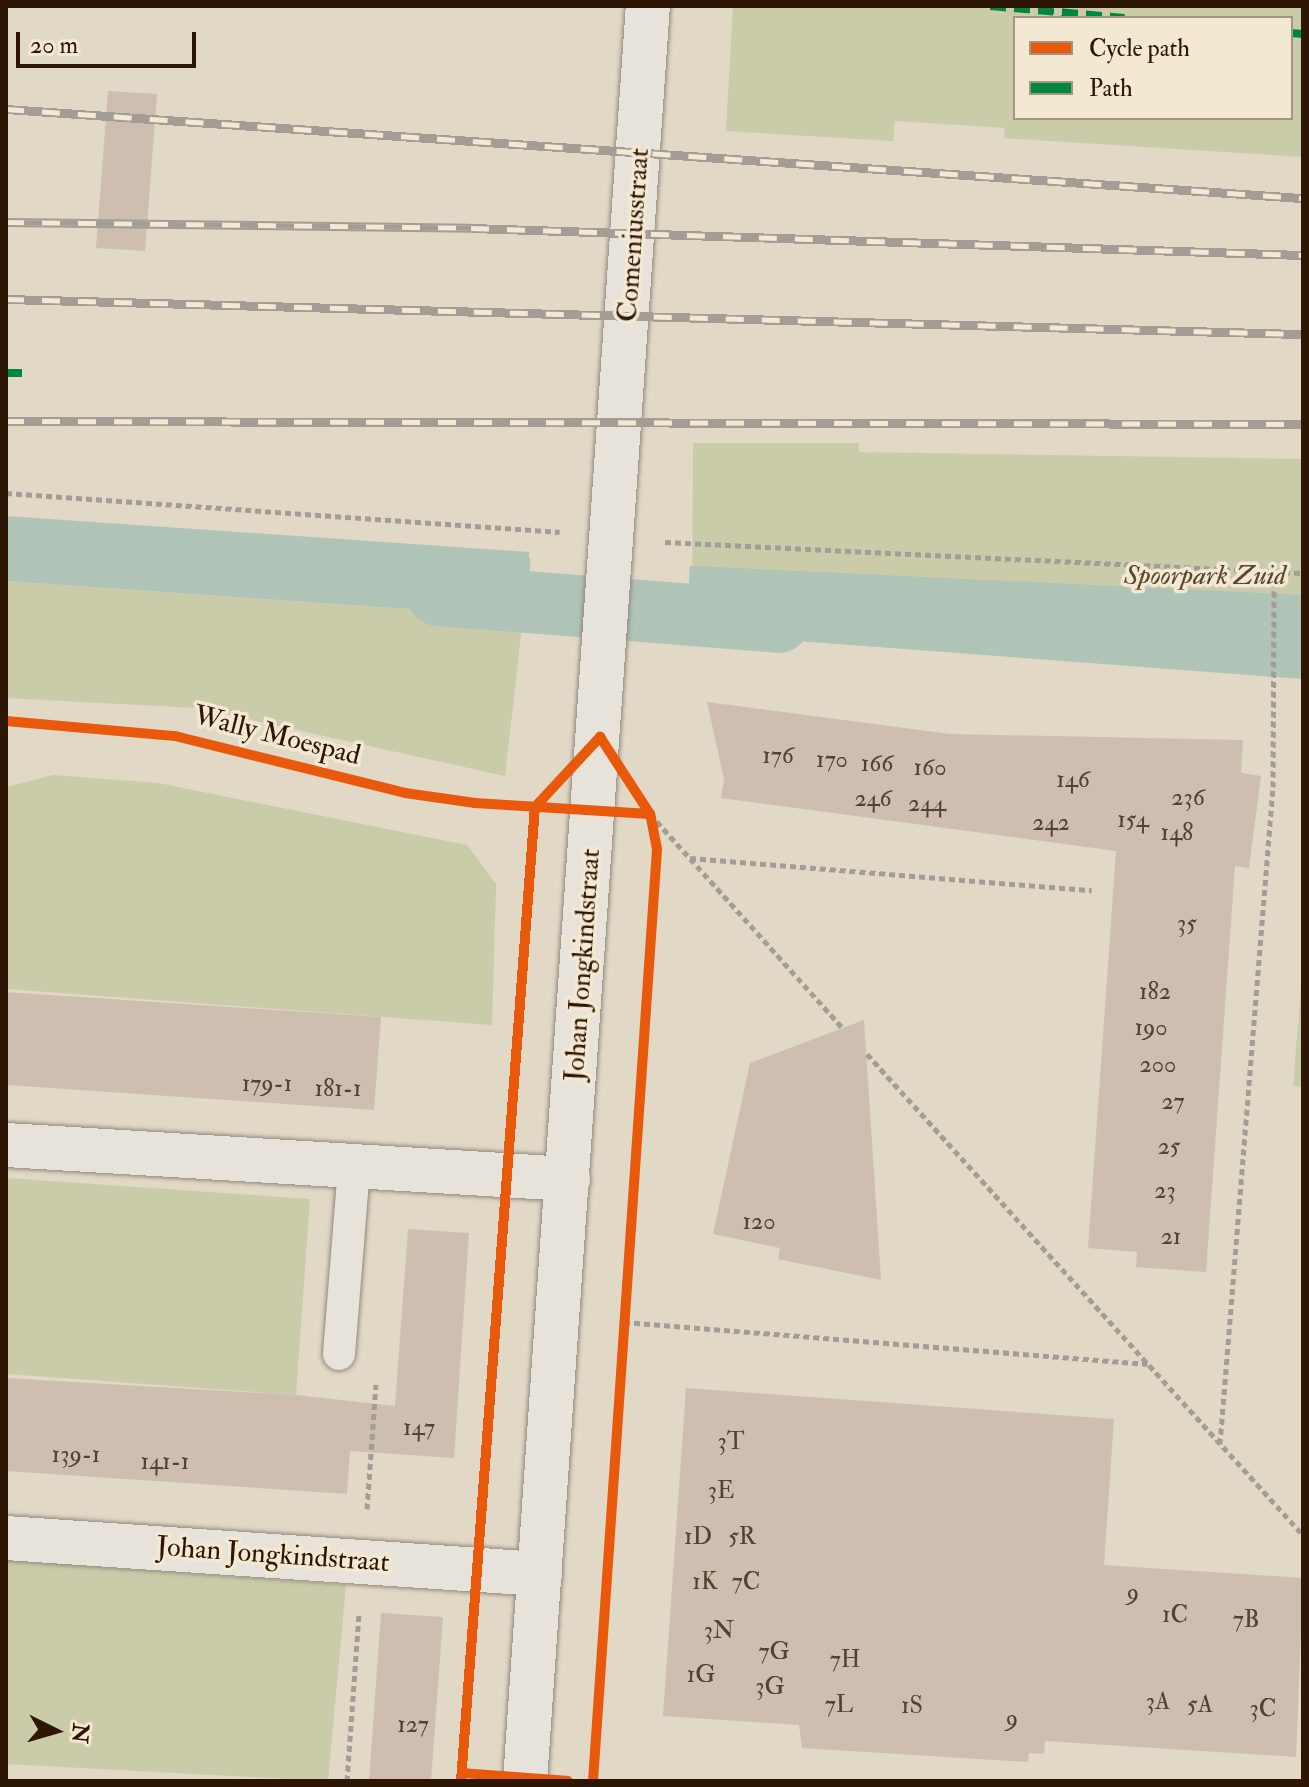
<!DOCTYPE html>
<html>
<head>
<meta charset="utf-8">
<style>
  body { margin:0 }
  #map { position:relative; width:1309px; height:1787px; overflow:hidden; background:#e1d8c6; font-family:"IM FELL Double Pica",serif }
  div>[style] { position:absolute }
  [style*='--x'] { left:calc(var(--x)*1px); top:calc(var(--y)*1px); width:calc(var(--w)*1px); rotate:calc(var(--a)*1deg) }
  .green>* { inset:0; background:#c9cba9 }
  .water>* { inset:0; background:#afc4b7 }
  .pier>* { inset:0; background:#e1d8c6 }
  .canal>* { height:62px; margin:-31px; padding:0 31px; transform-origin:31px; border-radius:31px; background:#afc4b7 }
  .building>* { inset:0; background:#cdbeb0 }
  .path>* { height:5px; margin-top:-2.5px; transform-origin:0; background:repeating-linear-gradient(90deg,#a39d95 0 6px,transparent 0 10px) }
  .roads { filter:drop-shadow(0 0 2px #91897c) drop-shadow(0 0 2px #91897c) }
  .service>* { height:32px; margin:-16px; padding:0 16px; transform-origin:16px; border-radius:16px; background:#e7e2da }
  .minor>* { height:44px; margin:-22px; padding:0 22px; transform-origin:22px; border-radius:22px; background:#e7e2da }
  .tertiary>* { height:44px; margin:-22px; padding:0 22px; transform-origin:22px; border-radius:22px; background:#e7e2da }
  .rail>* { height:9px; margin-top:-4.5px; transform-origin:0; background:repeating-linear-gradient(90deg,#f3e8d2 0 18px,#a39d95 0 36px); box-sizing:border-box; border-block:2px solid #a39d95 }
  .quiet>* { height:8px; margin-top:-4px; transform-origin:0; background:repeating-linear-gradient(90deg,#00873e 0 16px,transparent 0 24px) }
  .cycleway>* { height:10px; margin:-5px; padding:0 5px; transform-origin:5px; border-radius:5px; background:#e8590c }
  span { translate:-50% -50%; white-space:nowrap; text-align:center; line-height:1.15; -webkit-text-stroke:7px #f3e8d2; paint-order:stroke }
  .number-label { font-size:24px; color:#564030 }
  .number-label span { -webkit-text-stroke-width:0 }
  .street-label { font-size:28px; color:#2e1605 }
  .park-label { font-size:28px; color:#57492f; font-style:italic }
  .frame { position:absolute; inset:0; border:8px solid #2e1605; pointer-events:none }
  .legend { position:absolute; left:1013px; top:16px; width:280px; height:104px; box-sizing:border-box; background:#f3e8d2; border:2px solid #a49480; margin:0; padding:10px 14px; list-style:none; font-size:24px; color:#2e1605 }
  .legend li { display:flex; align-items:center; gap:16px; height:40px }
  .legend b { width:40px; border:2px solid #a49480 }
  .north { position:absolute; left:16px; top:1691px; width:80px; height:80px; -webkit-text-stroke:6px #f3e8d2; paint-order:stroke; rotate:95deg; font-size:22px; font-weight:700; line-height:32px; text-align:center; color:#2e1605 }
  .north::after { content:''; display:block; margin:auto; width:28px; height:36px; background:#2e1605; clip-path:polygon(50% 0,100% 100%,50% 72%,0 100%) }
  .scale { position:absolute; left:16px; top:32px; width:180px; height:36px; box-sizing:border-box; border:4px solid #2e1605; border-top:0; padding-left:10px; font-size:24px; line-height:28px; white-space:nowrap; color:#2e1605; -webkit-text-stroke:6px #f3e8d2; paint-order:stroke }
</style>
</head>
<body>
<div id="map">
  <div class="green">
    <i style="clip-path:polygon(evenodd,733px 6px,1303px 6px,1303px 157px,1004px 138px,1005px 128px,895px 121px,893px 141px,726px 131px,733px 6px,1291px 18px,1291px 118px,1015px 118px,1015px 18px,1291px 18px)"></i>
    <i style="clip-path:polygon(693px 443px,859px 443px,859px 452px,1303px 459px,1303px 678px,692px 633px)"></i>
    <i style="clip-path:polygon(6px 581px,523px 617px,505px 776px,198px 708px,6px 698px)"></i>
    <i style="clip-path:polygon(53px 775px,158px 783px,467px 845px,496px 884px,492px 1025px,6px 989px,6px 787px)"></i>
    <i style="clip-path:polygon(1303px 963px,1303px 1087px,1293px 1086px)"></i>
    <i style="clip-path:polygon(6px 1178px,310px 1199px,296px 1395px,6px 1374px)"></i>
    <i style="clip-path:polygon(6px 1560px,346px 1585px,328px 1781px,6px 1764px)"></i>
  </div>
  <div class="water">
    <i style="clip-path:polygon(6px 516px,529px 552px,529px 558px,1303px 595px,1303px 679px,692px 633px,695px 595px,527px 584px,523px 617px,6px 581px)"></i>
  </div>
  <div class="pier">
    <i style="clip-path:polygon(531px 549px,533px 554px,690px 563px,688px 599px,530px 588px,527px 619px)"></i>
  </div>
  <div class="canal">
    <i style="--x:438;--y:595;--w:342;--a:4.5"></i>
  </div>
  <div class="building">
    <i style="clip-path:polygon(108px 91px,157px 94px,145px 251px,96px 248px)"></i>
    <i style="clip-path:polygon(707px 702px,950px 734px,1243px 740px,1241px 773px,1261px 776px,1249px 868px,1235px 866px,1206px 1272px,1136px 1267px,1137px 1252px,1088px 1248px,1116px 851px,721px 798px,724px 779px)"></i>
    <i style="clip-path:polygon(6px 992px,381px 1017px,374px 1110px,6px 1085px)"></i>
    <i style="clip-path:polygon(864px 1020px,881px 1280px,778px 1259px,780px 1248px,713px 1234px,750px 1063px)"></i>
    <i style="clip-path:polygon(408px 1229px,469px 1233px,454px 1458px,350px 1451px,347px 1494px,6px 1471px,6px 1378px,296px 1395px,395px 1406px)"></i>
    <i style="clip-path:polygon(686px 1388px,1114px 1419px,1104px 1565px,1303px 1578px,1296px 1757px,1045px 1741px,1044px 1754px,1029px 1753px,1028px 1762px,898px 1754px,802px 1748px,799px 1725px,663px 1716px)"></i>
    <i style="clip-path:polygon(381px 1613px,443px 1617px,431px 1781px,369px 1781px)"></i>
  </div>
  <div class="path">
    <i style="--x:6;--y:493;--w:555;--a:4.03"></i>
    <i style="--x:665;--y:542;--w:639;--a:2.78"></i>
    <i style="--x:650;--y:814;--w:288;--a:48"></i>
    <i style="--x:690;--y:858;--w:403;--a:4.6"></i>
    <i style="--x:867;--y:1054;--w:649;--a:47.81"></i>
    <i style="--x:624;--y:1322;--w:525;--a:4.59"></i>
    <i style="--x:1220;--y:1444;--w:659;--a:-85.39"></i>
    <i style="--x:1273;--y:787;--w:215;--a:-89.7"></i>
    <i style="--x:367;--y:1509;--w:125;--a:-85.9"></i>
    <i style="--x:347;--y:1781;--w:167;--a:-85.9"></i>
  </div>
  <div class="roads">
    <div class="service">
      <i style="--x:339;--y:1354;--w:189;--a:-85.4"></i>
    </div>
    <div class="minor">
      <i style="--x:6;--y:1145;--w:563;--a:3.46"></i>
      <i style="--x:6;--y:1538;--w:535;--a:3.86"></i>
    </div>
    <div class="tertiary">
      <i style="--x:525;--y:1781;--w:1779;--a:-86.04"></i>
    </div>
  </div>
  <div class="rail">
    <i style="--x:6;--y:109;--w:1300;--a:3.93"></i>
    <i style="--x:6;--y:222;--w:465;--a:0.7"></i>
    <i style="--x:471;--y:228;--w:832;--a:1.86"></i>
    <i style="--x:6;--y:299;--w:1297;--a:1.55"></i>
    <i style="--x:6;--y:421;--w:1297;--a:0.13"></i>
  </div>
  <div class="quiet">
    <i style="--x:990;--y:6;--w:135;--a:5.1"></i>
    <i style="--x:1291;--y:33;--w:12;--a:5"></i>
    <i style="--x:6;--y:373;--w:17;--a:0"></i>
  </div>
  <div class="cycleway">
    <i style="--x:6;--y:721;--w:170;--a:5.1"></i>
    <i style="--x:175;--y:736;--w:237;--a:13.9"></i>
    <i style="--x:405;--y:793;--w:71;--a:8.1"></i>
    <i style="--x:475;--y:803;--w:175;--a:3.6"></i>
    <i style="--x:462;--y:1773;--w:106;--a:4.3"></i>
    <i style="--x:461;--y:1781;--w:977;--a:-85.66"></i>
    <i style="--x:535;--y:807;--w:96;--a:-47.1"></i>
    <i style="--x:593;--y:1781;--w:934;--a:-86.07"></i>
    <i style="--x:657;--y:849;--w:36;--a:-101"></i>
    <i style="--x:650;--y:814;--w:92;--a:-123"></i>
  </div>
  <div class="number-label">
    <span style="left:778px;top:756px">176</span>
    <span style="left:832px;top:760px">170</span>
    <span style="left:877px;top:764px">166</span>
    <span style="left:930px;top:768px">160</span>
    <span style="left:1073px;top:780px">146</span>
    <span style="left:1188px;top:798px">236</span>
    <span style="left:873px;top:799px">246</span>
    <span style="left:927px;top:804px">244</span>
    <span style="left:1133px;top:820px">154</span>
    <span style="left:1051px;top:823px">242</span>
    <span style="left:1177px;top:833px">148</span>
    <span style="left:1187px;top:924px">35</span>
    <span style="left:1155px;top:992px">182</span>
    <span style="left:1151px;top:1028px">190</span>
    <span style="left:1158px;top:1065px">200</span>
    <span style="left:267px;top:1084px">179-1</span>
    <span style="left:338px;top:1089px">181-1</span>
    <span style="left:1173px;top:1102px">27</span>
    <span style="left:1169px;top:1147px">25</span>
    <span style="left:1165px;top:1191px">23</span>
    <span style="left:759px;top:1222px">120</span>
    <span style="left:1171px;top:1237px">21</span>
    <span style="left:419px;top:1428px">147</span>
    <span style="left:731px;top:1442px">3T</span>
    <span style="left:76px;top:1455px">139-1</span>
    <span style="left:165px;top:1462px">141-1</span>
    <span style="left:721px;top:1491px">3E</span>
    <span style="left:698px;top:1537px">1D</span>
    <span style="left:742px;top:1537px">5R</span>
    <span style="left:705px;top:1582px">1K</span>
    <span style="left:746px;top:1582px">7C</span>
    <span style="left:1133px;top:1593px">9</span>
    <span style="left:1175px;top:1615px">1C</span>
    <span style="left:1246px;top:1620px">7B</span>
    <span style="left:719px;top:1631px">3N</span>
    <span style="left:774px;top:1652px">7G</span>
    <span style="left:845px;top:1660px">7H</span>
    <span style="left:701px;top:1675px">1G</span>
    <span style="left:770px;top:1687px">3G</span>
    <span style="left:1158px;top:1702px">3A</span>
    <span style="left:839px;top:1705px">7L</span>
    <span style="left:1200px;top:1705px">5A</span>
    <span style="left:912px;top:1706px">1S</span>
    <span style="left:1263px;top:1709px">3C</span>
    <span style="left:1012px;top:1719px">9</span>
    <span style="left:413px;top:1725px">127</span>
  </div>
  <div class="street-label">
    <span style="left:634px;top:235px;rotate:-86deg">Comeniusstraat</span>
    <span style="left:277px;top:736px;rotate:14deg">Wally Moespad</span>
    <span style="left:583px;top:965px;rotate:-86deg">Johan Jongkindstraat</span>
    <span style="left:273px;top:1555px;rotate:4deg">Johan Jongkindstraat</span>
  </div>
  <div class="park-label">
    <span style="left:1205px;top:576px">Spoorpark Zuid</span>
  </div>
  <div class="frame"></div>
  <ul class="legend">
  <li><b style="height:10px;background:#e8590c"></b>Cycle path</li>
  <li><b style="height:10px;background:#00873e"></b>Path</li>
  </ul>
  <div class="north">N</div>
  <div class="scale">20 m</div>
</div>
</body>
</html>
